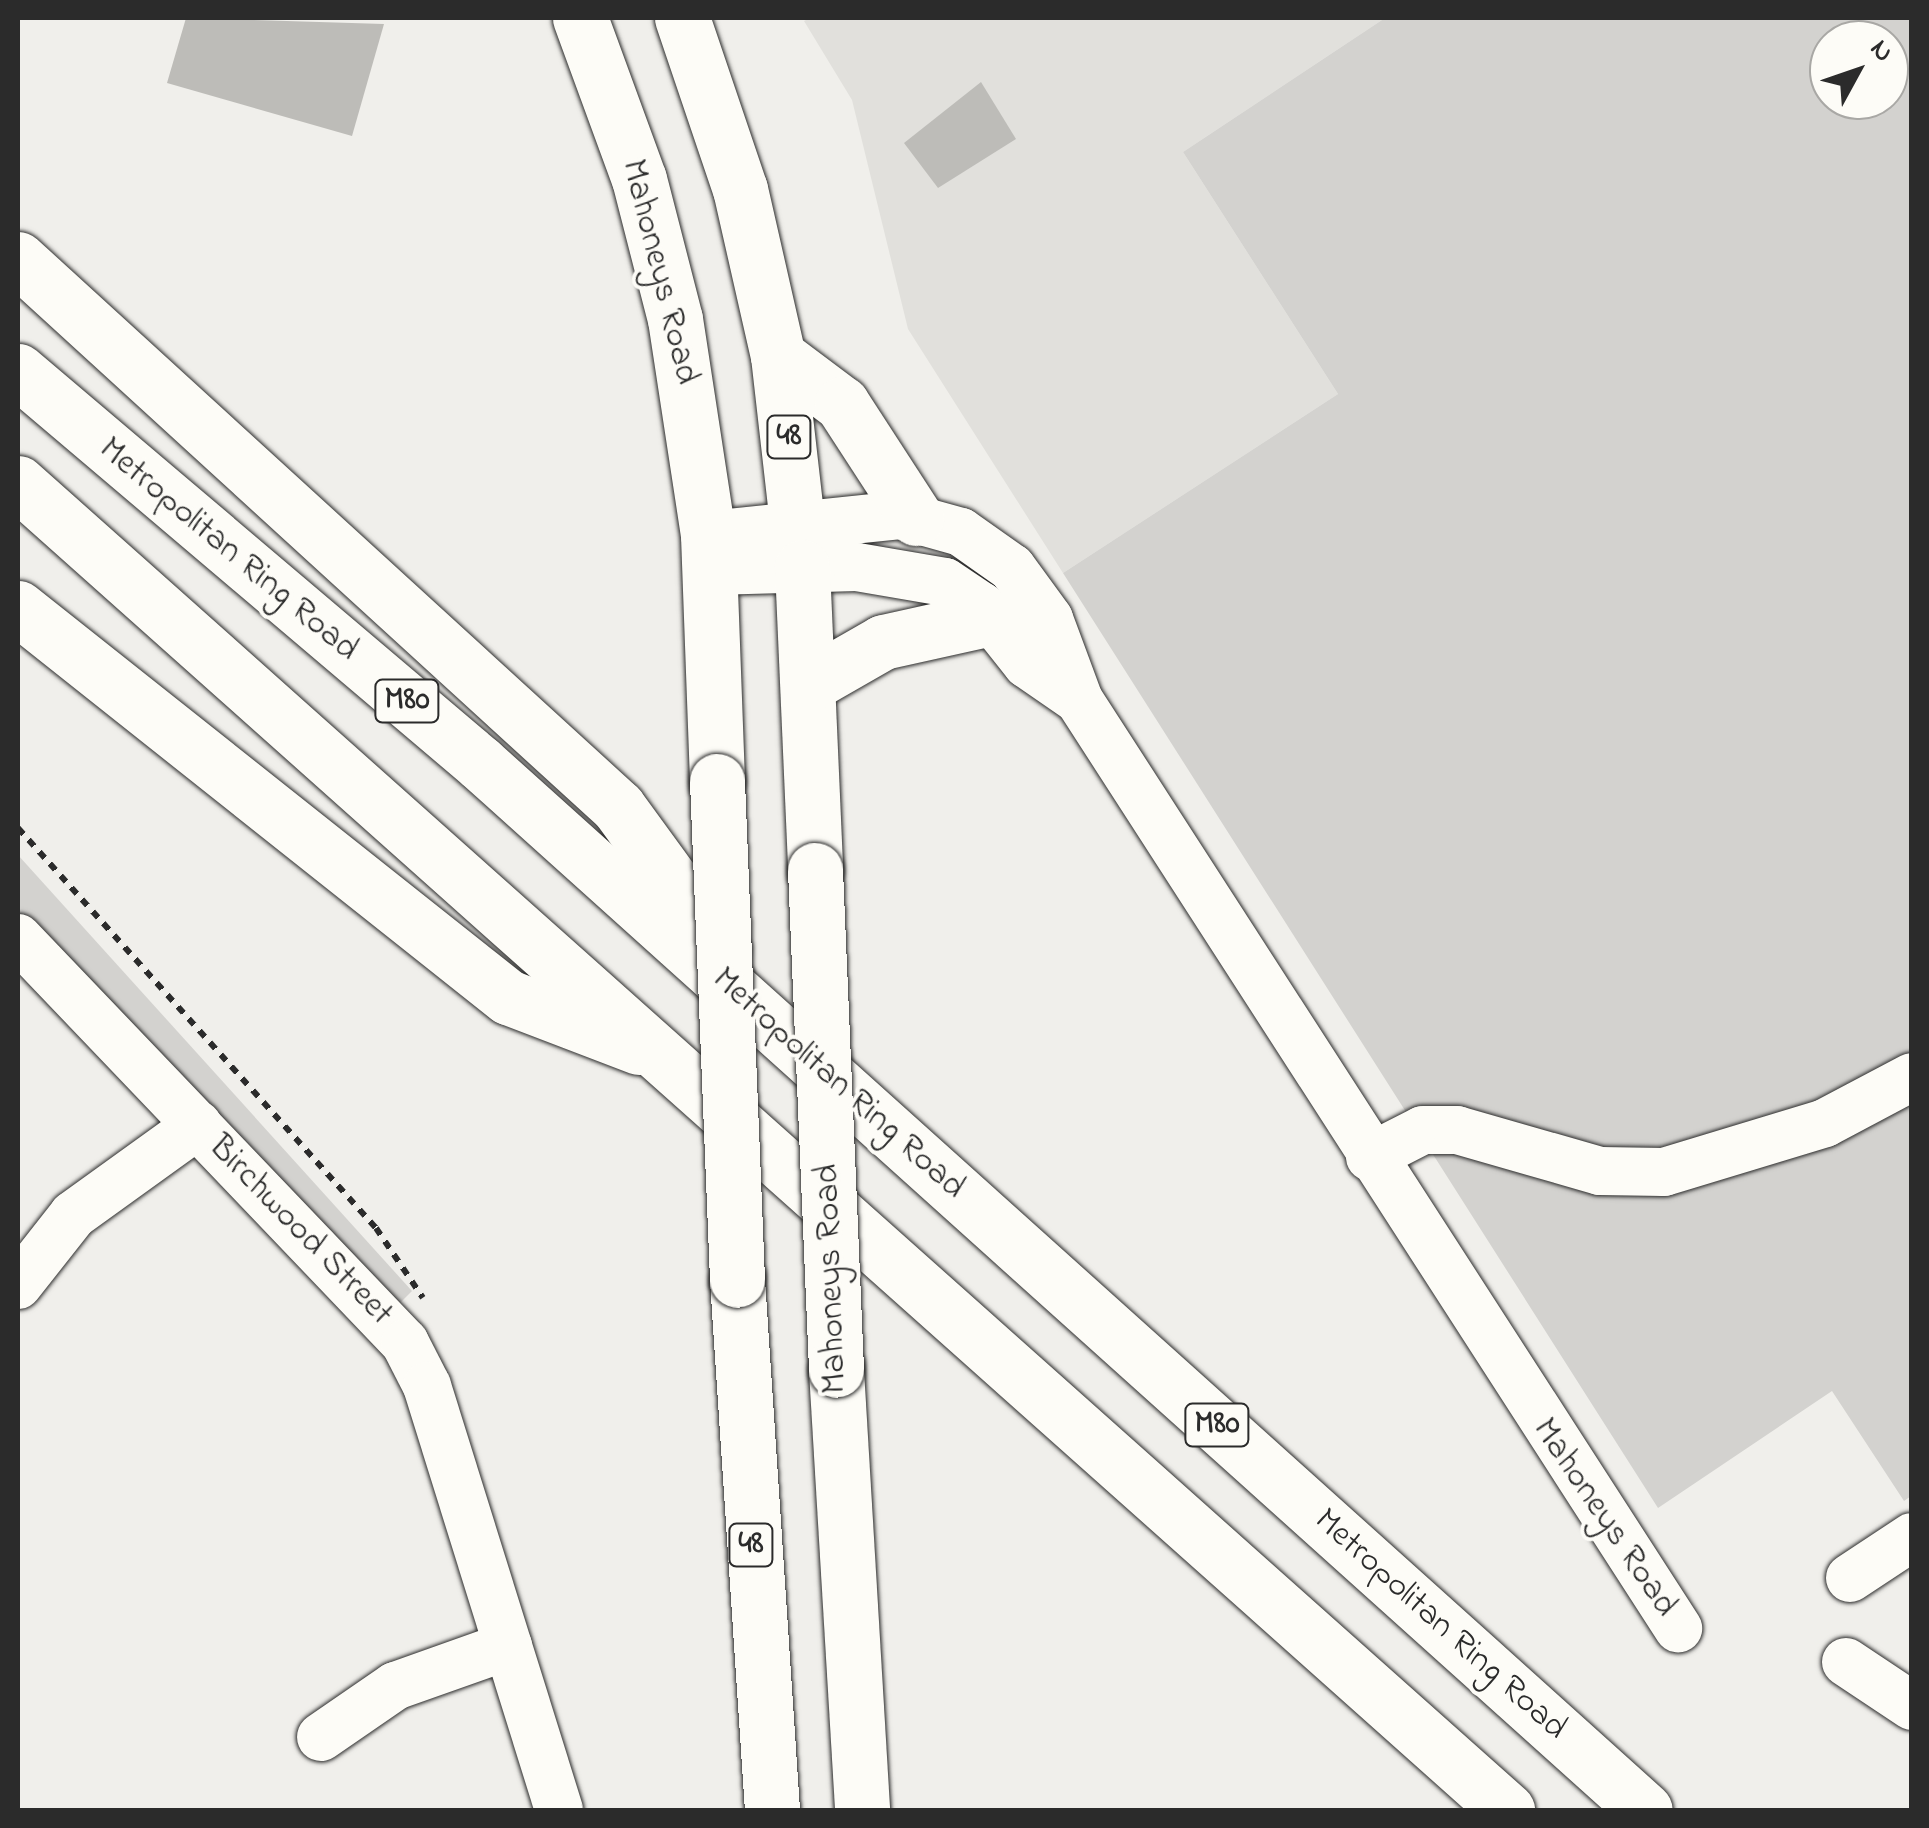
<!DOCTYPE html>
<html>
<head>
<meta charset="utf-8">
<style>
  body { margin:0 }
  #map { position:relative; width:1929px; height:1828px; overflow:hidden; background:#f0efeb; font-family:"Indie Flower",sans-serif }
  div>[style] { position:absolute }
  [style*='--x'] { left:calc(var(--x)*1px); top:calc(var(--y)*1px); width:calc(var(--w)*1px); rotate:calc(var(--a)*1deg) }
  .built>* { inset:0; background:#e1e0dc }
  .green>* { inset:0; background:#d3d2cf }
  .building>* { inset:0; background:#bdbcb8 }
  .path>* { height:6px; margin-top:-3px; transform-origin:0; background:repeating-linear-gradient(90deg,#2b2b2b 0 8px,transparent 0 16px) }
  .roads { filter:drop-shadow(0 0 2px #2b2b2b) drop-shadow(0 0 2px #2b2b2b) }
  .minor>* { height:48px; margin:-24px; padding:0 24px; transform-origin:24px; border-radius:24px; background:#fdfcf7 }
  .major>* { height:55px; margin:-27.5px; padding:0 27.5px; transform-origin:27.5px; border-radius:27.5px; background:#fdfcf7 }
  .highway>* { height:55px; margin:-27.5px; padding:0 27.5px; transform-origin:27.5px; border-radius:27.5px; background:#fdfcf7 }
  .bridges { filter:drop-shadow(0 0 2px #2b2b2b) drop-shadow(0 0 2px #2b2b2b) }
  .major-bridge>* { height:55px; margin:-27.5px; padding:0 27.5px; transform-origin:27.5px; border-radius:27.5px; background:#fdfcf7 }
  span { translate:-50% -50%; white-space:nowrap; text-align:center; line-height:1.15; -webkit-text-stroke:8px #fdfcf7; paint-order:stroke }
  .shield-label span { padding:2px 8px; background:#fdfcf7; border:2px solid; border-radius:8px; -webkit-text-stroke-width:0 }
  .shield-label { font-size:32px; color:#2b2b2b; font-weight:700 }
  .street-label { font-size:35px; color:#2b2b2b }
  .frame { position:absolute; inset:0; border:20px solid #2b2b2b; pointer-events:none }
  .north { position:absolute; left:1809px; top:20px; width:100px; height:100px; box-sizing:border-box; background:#fdfcf7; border:2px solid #a9a8a5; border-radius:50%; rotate:50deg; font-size:28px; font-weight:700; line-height:40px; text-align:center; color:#2b2b2b }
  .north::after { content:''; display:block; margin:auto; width:35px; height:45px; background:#2b2b2b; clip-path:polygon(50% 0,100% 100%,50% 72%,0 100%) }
</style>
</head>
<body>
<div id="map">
  <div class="built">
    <i style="clip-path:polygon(810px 18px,1385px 18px,1183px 152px,1338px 394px,1063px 573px,908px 329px,852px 100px,804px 21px)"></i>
  </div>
  <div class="green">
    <i style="clip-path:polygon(evenodd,1385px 18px,1911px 18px,1911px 1496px,1904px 1501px,1832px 1391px,1658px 1508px,1063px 573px,1338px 394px,1183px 152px,1385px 18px,1829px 40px,1889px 40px,1889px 100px,1829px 100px,1829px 40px)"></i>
    <i style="clip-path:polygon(18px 855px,412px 1291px,398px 1305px,18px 919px)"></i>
  </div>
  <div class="building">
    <i style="clip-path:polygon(186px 18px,384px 24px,352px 136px,167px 83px)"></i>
    <i style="clip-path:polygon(981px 82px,1016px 139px,938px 188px,904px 143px)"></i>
  </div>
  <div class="path">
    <i style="--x:18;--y:828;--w:537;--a:48.17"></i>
    <i style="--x:376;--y:1228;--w:84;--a:56.1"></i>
  </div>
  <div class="roads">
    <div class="minor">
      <i style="--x:708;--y:535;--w:193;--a:-5.9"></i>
      <i style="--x:900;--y:515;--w:63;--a:15.6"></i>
      <i style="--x:961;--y:532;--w:62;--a:35.2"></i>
      <i style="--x:1012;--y:568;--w:63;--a:54"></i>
      <i style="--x:1049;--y:619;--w:86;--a:69.7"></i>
      <i style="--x:1079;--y:700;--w:1105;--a:57.16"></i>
      <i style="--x:711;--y:571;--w:146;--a:-1.6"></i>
      <i style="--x:857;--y:567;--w:89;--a:9.7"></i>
      <i style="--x:945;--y:582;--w:43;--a:33.7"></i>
      <i style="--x:981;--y:606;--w:74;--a:51.6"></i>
      <i style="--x:1027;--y:664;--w:63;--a:34.7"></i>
      <i style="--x:18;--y:938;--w:560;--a:46.3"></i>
      <i style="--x:405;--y:1343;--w:48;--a:62.9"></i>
      <i style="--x:427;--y:1386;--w:444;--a:72.7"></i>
      <i style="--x:1370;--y:1157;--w:59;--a:-27"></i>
      <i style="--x:1423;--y:1130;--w:34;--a:0"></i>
      <i style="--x:1457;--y:1130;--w:149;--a:16"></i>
      <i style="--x:1600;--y:1171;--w:64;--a:0.9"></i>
      <i style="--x:1664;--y:1172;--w:168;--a:-16.9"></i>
      <i style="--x:1825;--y:1123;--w:98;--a:-27.9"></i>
      <i style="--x:18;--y:1285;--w:89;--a:-51.8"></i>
      <i style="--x:73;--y:1215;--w:154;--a:-35.8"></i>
      <i style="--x:1850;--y:1578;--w:74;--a:-33.5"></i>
      <i style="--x:1846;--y:1662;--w:79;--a:33.7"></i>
      <i style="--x:321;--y:1737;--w:90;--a:-34.6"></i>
      <i style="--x:395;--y:1686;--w:120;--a:-19.5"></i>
    </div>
    <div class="major">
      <i style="--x:580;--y:18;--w:171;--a:69.9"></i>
      <i style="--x:639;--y:179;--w:145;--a:75.6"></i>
      <i style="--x:675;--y:319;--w:219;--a:81.3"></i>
      <i style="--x:708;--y:535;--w:246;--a:87.9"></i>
      <i style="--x:682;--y:18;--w:181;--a:71.3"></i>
      <i style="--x:740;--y:189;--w:171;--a:77.2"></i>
      <i style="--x:778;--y:356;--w:212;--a:83.5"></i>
      <i style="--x:802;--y:567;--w:303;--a:87.5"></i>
      <i style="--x:778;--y:356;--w:80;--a:36.9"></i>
      <i style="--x:842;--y:404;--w:136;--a:57"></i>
      <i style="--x:808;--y:685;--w:86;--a:-29.8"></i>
      <i style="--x:883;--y:642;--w:111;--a:-12.5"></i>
      <i style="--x:737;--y:1280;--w:531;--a:86.22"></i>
      <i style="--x:836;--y:1370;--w:441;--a:86.6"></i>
    </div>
    <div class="highway">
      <i style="--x:18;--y:259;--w:813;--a:42.41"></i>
      <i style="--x:618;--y:807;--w:175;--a:53.9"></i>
      <i style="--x:18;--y:371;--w:606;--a:40.31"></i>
      <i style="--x:480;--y:763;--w:1566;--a:41.95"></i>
      <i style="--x:18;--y:483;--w:1995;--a:41.71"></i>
      <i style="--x:18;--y:608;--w:626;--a:38.45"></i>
      <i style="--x:508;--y:997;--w:140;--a:20.9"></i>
    </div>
  </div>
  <div class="bridges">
    <div class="major-bridge">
      <i style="--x:717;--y:781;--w:499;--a:87.7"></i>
      <i style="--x:815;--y:870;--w:500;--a:87.59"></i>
    </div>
  </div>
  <div class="shield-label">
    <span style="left:789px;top:437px">48</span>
    <span style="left:407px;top:701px">M80</span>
    <span style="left:1217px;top:1425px">M80</span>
    <span style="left:751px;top:1545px">48</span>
  </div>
  <div class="street-label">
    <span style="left:659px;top:272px;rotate:76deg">Mahoneys Road</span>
    <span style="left:228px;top:550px;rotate:40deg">Metropolitan Ring Road</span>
    <span style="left:838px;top:1084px;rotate:42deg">Metropolitan Ring Road</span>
    <span style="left:300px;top:1231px;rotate:46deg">Birchwood Street</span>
    <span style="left:832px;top:1279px;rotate:-92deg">Mahoneys Road</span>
    <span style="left:1604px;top:1518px;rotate:56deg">Mahoneys Road</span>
    <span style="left:1440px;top:1625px;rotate:42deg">Metropolitan Ring Road</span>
  </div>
  <div class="frame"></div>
  <div class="north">N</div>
</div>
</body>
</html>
